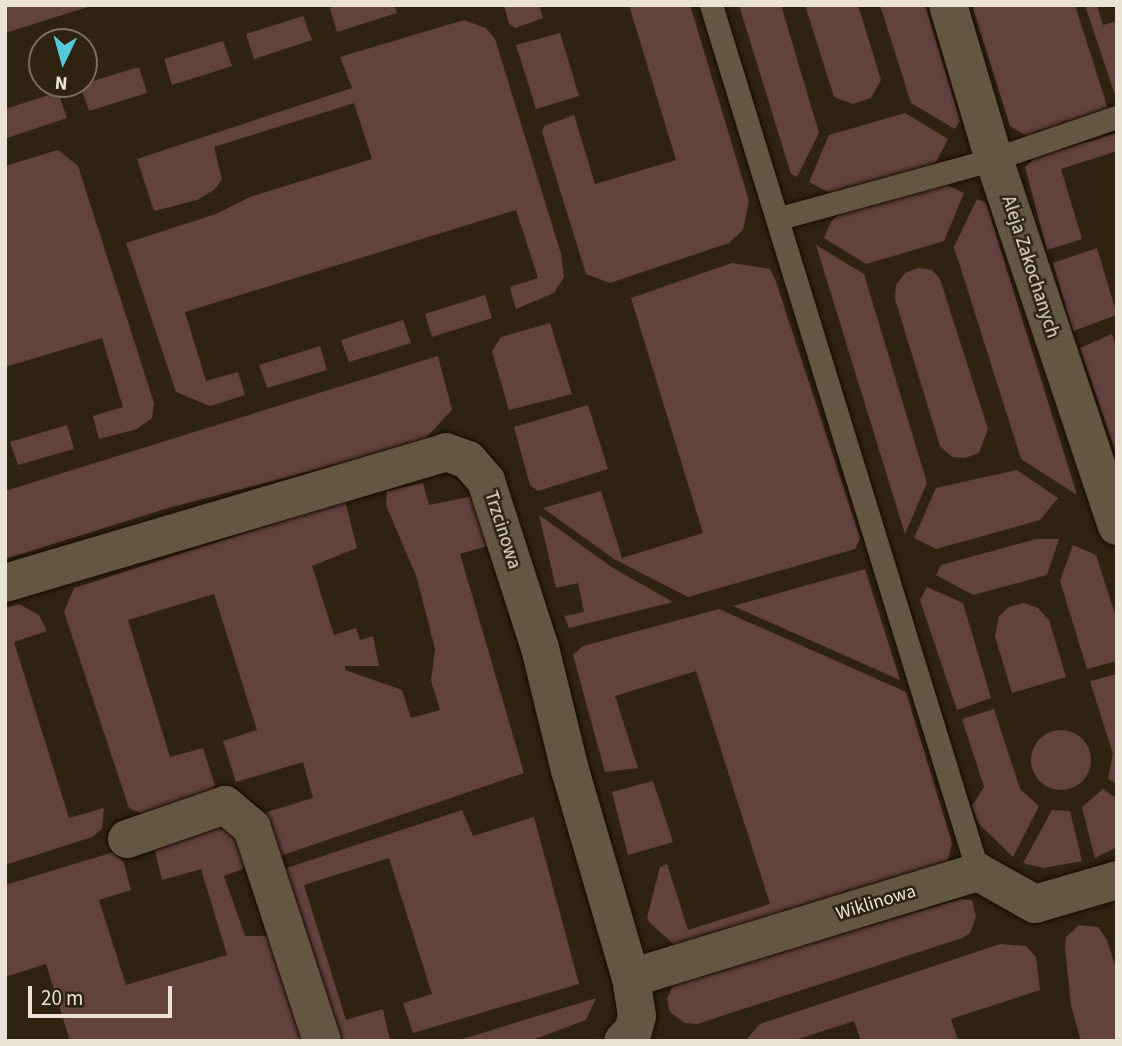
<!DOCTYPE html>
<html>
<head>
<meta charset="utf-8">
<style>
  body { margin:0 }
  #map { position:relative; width:1122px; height:1046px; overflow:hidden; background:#2e2311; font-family:"Source Sans 3",sans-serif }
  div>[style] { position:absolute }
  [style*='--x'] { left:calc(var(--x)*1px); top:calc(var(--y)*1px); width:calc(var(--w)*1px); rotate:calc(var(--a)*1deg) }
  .green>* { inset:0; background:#63423e }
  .round { border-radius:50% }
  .roads { filter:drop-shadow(0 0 2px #160c00) drop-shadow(0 0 2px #160c00) }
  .lane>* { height:23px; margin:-11.5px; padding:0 11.5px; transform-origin:11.5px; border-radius:11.5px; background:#635743 }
  .street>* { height:38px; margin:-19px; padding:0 19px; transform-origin:19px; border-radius:19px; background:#635743 }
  span { translate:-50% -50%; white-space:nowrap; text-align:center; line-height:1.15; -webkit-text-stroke:5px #2e2311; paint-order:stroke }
  .street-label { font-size:19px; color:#eae2d7 }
  .frame { position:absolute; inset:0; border:7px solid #eae2d7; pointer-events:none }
  .north { position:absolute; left:28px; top:28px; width:70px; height:70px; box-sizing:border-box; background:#2e2311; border:2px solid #796f60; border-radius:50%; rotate:185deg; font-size:19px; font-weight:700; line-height:28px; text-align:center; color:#eae2d7 }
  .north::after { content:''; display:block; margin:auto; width:24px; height:32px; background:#54cadd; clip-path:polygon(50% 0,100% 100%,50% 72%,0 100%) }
  .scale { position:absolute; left:28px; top:986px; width:144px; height:32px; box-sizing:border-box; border:4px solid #eae2d7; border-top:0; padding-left:9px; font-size:21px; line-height:24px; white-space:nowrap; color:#eae2d7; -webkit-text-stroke:5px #2e2311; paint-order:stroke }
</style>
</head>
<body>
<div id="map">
  <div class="green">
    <i style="clip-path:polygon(5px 5px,94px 5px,5px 33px)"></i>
    <i style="clip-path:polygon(338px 5px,394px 5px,397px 13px,337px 32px,330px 8px)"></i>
    <i style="clip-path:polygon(504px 5px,539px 5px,543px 18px,515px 28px,509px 24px)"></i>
    <i style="clip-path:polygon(629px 5px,690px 5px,749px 201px,743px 230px,729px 243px,610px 283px,586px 274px,542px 132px,544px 126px,574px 115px,595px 184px,676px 160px)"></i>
    <i style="clip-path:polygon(739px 5px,781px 5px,819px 133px,797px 177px,791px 174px)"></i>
    <i style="clip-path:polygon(805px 5px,858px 5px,881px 80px,871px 98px,853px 104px,834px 97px)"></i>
    <i style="clip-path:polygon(880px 5px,925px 5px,960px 121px,955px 129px,911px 103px)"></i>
    <i style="clip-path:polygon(972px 5px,1075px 5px,1108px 109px,1027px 136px,1010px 126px)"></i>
    <i style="clip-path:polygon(1085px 5px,1097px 5px,1103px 25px,1117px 21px,1117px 101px)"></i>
    <i style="clip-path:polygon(303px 16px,312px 40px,254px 59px,246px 34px)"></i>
    <i style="clip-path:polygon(464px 20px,486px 28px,495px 39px,561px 254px,564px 277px,554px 293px,516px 309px,510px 287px,538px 278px,516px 210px,185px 312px,206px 381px,238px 372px,245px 395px,210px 406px,176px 392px,126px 243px,216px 214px,250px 197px,372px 159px,354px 103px,214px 147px,222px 179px,214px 190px,197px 200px,154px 211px,137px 159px,352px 88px,340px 57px)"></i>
    <i style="clip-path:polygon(560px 33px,579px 96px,536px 109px,516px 45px)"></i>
    <i style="clip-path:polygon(223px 41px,232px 66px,172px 85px,164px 59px)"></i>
    <i style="clip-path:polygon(139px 67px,147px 93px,89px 111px,80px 85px)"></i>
    <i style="clip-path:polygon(58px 92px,67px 118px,7px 138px,5px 109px)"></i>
    <i style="clip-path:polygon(905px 113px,948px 139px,935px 164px,832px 194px,809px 182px,829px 135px)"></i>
    <i style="clip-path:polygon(1117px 133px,1117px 151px,1061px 169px,1082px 239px,1047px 250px,1025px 167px,1036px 157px)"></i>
    <i style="clip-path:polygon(58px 150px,78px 166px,154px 403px,152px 418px,137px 429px,99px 439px,93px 416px,123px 407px,102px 338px,5px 367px,5px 166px)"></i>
    <i style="clip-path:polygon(940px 182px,964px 193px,944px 241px,866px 264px,824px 238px,831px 222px,844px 209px)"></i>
    <i style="clip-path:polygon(977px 199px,986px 203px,1077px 495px,1021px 459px,954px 247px)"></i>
    <i style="clip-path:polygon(816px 245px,864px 274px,927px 483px,905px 534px)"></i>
    <i style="clip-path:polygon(1097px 248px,1117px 315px,1073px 331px,1053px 263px)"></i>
    <i style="clip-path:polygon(732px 263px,770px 269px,775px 279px,860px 538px,855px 549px,688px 597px,614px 559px,543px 508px,601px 491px,622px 558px,703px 533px,631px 298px)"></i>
    <i style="clip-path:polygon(918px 268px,932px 270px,940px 279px,988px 429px,979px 453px,965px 458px,952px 457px,940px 446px,895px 299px,896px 285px,905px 273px)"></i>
    <i style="clip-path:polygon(485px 295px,492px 318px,432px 337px,425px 314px)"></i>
    <i style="clip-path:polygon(403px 320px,411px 343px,349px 362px,341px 340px)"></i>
    <i style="clip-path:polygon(550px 323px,572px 394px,509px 410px,492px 351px,501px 337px)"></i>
    <i style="clip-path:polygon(1112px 334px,1117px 351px,1117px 455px,1080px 348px)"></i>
    <i style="clip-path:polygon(320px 346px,327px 370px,267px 388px,259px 365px)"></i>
    <i style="clip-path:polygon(438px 356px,452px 410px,422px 442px,168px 508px,5px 559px,5px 491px)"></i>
    <i style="clip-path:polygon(588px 405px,608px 469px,538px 491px,530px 485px,514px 427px)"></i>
    <i style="clip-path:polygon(67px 425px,74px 449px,18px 465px,10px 442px)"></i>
    <i style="clip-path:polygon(1017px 470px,1058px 498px,1040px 520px,936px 549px,914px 538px,936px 488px)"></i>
    <i style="clip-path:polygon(423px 483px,429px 505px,474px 496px,494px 544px,460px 554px,524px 773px,274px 858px,254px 816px,313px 798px,303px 762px,236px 782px,223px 741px,257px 730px,214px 594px,128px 620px,170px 757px,203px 748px,215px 786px,208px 801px,152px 818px,129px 808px,64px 612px,74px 588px,345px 501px,357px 548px,312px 566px,334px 635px,356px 628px,360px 640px,373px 636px,379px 666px,345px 666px,345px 670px,402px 690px,411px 718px,440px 710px,431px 681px,435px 649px,417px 578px,386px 505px,387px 491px)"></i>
    <i style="clip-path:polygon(539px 515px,613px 568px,673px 602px,569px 628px,564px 616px,584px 612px,578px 583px,556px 588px)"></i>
    <i style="clip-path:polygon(1036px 539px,1059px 539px,1047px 575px,973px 595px,936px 575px,941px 565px)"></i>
    <i style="clip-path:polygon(1073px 545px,1096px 555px,1117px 620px,1117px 661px,1087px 669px,1060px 581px)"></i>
    <i style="clip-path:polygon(865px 569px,900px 680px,733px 606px)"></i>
    <i style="clip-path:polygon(927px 587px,963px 603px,991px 698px,957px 710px,920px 600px)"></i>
    <i style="clip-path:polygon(1024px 603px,1038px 608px,1049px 620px,1066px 677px,1012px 693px,995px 636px,999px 616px,1009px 607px)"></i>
    <i style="clip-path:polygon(19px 604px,39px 615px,47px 631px,14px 642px,69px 818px,104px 808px,102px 829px,92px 837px,5px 865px,5px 608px)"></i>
    <i style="clip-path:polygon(719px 609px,906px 692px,952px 843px,947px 865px,679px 949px,650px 923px,647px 918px,660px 867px,667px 864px,688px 930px,770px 904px,696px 671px,615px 696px,638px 768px,605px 772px,573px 655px,583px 646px)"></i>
    <i style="clip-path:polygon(1117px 674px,1117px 784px,1108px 779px,1113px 754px,1090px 681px)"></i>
    <i style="clip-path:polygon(994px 709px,1020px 789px,1039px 806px,1013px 857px,978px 823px,972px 806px,984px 787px,962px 719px)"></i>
    <i class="round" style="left:1031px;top:730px;width:60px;height:60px"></i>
    <i style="clip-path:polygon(653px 781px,673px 842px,628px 855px,612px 792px)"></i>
    <i style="clip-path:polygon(1103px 789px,1117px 799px,1117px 847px,1095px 858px,1082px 807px)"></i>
    <i style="clip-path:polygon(462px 810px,473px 836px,534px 817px,579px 984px,413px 1033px,403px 1003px,432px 994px,389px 858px,304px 885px,346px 1020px,383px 1009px,390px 1041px,332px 1041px,278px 871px)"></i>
    <i style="clip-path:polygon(1052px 810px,1070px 811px,1082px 861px,1044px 868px,1023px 863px)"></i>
    <i style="clip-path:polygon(199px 824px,232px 827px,250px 866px,224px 876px,245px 936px,270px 936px,312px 1041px,70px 1041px,46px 964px,5px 977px,5px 885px,114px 852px,124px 863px,131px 890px,99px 900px,126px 985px,227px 955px,201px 869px,162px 880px,152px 839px)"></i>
    <i style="clip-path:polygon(961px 899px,972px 900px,976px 917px,970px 933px,962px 938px,697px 1024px,685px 1023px,670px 1012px,667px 999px,674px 983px)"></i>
    <i style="clip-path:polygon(1079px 925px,1098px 927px,1107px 940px,1117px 972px,1117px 1041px,1081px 1041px,1071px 1005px,1065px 948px,1066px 937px)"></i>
    <i style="clip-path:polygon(1000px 944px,1026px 946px,1036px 957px,1040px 990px,951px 1019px,958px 1041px,861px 1041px,854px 1021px,792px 1041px,745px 1041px,760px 1024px)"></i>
    <i style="clip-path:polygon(596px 998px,586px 1020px,530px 1041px,456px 1041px)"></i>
  </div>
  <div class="roads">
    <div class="lane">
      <i style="--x:711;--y:5;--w:907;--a:72.88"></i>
      <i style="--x:780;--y:218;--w:222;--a:-15.4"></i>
      <i style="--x:994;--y:159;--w:130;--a:-18.9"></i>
    </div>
    <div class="street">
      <i style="--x:948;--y:5;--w:161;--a:73.4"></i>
      <i style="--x:994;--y:159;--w:387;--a:71.5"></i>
      <i style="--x:5;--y:583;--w:460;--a:-16.5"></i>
      <i style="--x:446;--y:452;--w:23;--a:20"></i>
      <i style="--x:468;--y:460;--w:28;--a:49"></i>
      <i style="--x:486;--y:481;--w:176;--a:72.1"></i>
      <i style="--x:540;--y:648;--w:126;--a:76.2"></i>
      <i style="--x:570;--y:770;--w:217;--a:73.7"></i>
      <i style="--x:631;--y:978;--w:38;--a:81"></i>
      <i style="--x:637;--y:1016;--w:16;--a:105"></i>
      <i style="--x:633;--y:1031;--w:14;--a:135"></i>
      <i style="--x:127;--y:839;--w:104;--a:-19.1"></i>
      <i style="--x:225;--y:805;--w:35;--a:40"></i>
      <i style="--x:252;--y:828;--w:224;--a:71.8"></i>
      <i style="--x:631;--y:978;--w:363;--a:-17"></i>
      <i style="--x:978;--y:872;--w:65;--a:29.3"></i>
      <i style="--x:1035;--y:904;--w:85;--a:-16.3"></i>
    </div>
  </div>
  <div class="street-label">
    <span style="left:1030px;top:267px;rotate:72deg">Aleja Zakochanych</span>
    <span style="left:502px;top:530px;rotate:72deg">Trzcinowa</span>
    <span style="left:876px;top:903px;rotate:-17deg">Wiklinowa</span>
  </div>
  <div class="frame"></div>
  <div class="north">N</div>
  <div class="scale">20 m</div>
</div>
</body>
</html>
